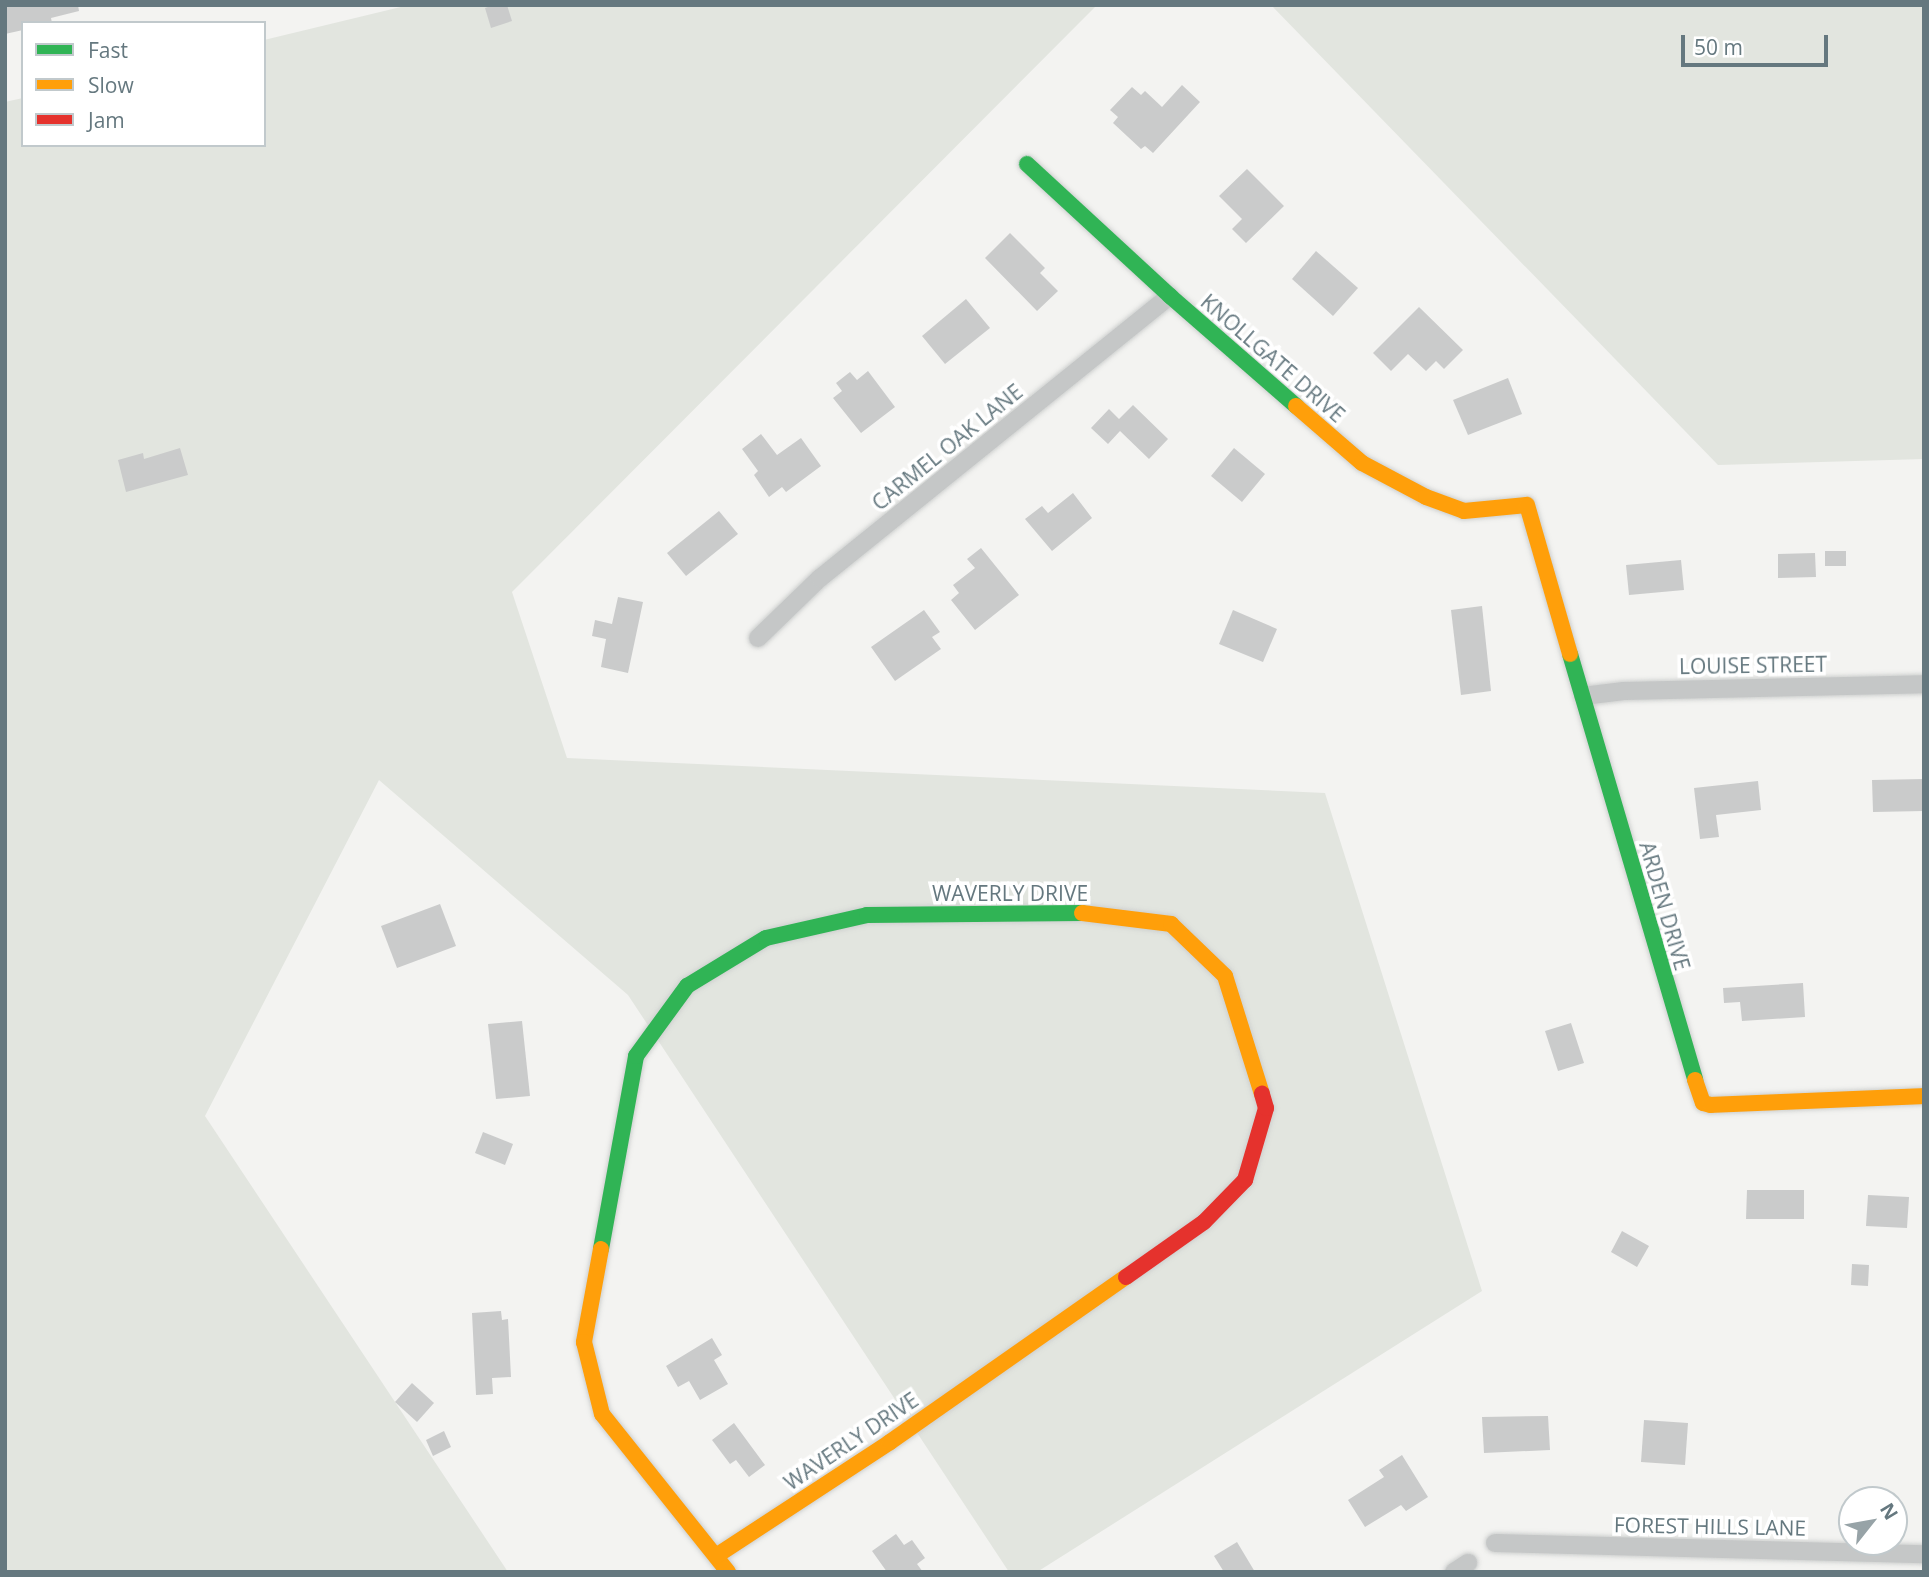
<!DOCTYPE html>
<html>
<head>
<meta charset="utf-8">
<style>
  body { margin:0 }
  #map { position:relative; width:1929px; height:1577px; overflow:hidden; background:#f3f3f1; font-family:"Open Sans",sans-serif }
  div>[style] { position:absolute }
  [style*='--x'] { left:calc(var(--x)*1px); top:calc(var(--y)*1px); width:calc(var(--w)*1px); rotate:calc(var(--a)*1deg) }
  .green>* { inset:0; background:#e2e5df }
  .building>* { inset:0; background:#cacbcb }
  .roads { filter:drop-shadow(0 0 2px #ced0cf) drop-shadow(0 0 2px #ced0cf) }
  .street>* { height:18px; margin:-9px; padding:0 9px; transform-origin:9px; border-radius:9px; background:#c5c7c7 }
  .fast>* { height:16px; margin:-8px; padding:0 8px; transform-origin:8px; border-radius:8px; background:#30b455 }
  .slow>* { height:16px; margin:-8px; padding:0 8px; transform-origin:8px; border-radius:8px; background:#ff9f0a }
  .jam>* { height:16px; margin:-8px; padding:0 8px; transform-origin:8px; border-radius:8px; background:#e5322d }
  span { translate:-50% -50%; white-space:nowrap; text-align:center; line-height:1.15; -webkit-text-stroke:7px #fff; paint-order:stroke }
  .street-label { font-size:21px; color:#65787f }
  .frame { position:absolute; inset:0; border:7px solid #65787f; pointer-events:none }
  .legend { position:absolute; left:21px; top:21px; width:245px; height:126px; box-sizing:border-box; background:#fff; border:2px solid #c1c9cc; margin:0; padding:9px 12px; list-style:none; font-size:21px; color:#65787f }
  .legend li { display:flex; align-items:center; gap:14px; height:35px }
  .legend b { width:35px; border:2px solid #c1c9cc }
  .north { position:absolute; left:1838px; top:1486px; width:70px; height:70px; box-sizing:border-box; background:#fff; border:2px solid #c1c9cc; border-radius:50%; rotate:59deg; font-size:19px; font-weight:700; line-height:28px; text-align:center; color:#65787f }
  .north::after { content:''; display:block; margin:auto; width:24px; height:32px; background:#97a3a7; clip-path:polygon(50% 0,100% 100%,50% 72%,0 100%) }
  .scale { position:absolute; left:1681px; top:35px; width:147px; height:32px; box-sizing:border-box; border:4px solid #65787f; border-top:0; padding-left:9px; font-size:21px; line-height:24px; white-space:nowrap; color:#65787f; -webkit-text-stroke:5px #fff; paint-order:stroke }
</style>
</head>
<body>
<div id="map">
  <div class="green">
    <i style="clip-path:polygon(409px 5px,1097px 5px,512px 592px,567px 758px,1325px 793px,1482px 1291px,1037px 1572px,1009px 1572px,628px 995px,379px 780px,205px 1116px,508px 1572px,5px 1572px,5px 102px,23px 98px,23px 145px,264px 145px,264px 40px)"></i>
    <i style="clip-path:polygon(1271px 5px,1924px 5px,1924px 459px,1718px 465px)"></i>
  </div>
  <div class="building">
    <i style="clip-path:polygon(5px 5px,78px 5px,79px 11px,51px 18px,52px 23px,23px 23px,23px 30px,5px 34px)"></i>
    <i style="clip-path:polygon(494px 5px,507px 5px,512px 21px,491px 28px,485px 8px)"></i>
    <i style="clip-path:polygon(1182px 85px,1200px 102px,1153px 153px,1145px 146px,1141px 149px,1113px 123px,1118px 117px,1110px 110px,1132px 87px,1141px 95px,1145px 91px,1162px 107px)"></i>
    <i style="clip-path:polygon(1247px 169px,1284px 206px,1246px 243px,1232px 229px,1242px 219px,1219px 196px)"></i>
    <i style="clip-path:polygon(1010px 233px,1045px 268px,1040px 273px,1058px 291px,1037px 311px,985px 258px)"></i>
    <i style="clip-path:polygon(1316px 251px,1358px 288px,1333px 316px,1292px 279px)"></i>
    <i style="clip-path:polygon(966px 299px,990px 328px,945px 364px,922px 336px)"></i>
    <i style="clip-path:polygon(1419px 307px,1463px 350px,1444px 369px,1436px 361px,1426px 371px,1408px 354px,1391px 371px,1373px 353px)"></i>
    <i style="clip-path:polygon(868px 371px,895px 407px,861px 433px,833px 398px,842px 391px,836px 383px,850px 372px,857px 380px)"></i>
    <i style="clip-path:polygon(1508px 378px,1522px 414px,1468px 435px,1453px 400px)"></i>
    <i style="clip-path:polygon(1133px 405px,1168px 439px,1149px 459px,1120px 431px,1108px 444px,1091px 428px,1109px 409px,1119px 419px)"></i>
    <i style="clip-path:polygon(761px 434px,777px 455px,801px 438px,821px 466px,786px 492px,782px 487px,769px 497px,754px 475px,758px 471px,742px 449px)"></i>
    <i style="clip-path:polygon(180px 448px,188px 475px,126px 492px,118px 460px,143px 453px,144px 459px)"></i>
    <i style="clip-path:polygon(1234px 448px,1265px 474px,1242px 502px,1211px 476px)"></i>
    <i style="clip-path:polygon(1073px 493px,1092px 518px,1052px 551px,1025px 519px,1042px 506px,1048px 513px)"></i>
    <i style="clip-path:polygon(719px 511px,738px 534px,686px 576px,667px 553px)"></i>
    <i style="clip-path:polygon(981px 548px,1019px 595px,975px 630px,951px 600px,959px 593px,953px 585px,975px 568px,967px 559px)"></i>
    <i style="clip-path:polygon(1825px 551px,1846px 551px,1846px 566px,1825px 566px)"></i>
    <i style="clip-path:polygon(1815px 553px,1816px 577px,1778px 578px,1778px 554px)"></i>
    <i style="clip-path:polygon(1681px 560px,1684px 590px,1629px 595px,1626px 565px)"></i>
    <i style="clip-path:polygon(618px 597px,643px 602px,628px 673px,601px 667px,606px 639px,592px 636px,595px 620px,612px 624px)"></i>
    <i style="clip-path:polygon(1482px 606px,1491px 691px,1461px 695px,1451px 610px)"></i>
    <i style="clip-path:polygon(924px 610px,940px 632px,932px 637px,941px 649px,895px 681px,871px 647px)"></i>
    <i style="clip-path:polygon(1233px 610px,1277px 629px,1263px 662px,1219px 644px)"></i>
    <i style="clip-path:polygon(1924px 779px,1924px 811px,1873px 812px,1872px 780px)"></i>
    <i style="clip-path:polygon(1758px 781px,1761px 810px,1716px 815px,1719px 837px,1700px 839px,1694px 788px)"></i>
    <i style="clip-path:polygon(440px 904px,456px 946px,397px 968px,381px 926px)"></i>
    <i style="clip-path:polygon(1803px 983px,1805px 1017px,1742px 1021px,1740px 1002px,1724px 1003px,1723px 988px)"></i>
    <i style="clip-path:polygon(522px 1021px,530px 1096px,496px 1099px,488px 1024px)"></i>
    <i style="clip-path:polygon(1571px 1023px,1584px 1063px,1558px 1071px,1545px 1031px)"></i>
    <i style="clip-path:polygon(483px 1132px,513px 1144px,505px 1165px,475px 1153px)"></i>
    <i style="clip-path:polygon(1747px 1190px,1804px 1190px,1804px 1219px,1746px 1219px)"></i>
    <i style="clip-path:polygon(1868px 1195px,1909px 1197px,1907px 1228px,1866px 1226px)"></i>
    <i style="clip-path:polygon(1622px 1231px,1649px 1246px,1637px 1267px,1611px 1252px)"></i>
    <i style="clip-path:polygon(1852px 1264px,1869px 1265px,1868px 1286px,1851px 1285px)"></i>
    <i style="clip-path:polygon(501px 1311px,502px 1320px,508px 1319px,511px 1377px,492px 1378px,493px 1394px,476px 1395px,472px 1313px)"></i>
    <i style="clip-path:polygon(712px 1338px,722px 1355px,714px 1360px,728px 1384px,700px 1400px,689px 1381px,678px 1387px,666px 1366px)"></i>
    <i style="clip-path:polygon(412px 1383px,434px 1403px,417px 1422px,395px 1402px)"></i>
    <i style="clip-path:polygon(1548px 1416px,1550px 1450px,1484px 1453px,1482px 1417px)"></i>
    <i style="clip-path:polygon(1644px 1420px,1688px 1423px,1685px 1465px,1641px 1462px)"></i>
    <i style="clip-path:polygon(734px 1423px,765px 1465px,749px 1477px,736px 1460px,730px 1464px,712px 1440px)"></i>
    <i style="clip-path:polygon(444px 1431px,451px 1447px,433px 1456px,426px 1440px)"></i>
    <i style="clip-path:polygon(1402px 1455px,1428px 1497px,1406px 1511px,1401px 1505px,1365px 1527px,1348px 1500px,1384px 1477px,1379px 1470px)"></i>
    <i style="clip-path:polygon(896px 1534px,904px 1545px,912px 1540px,925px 1558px,917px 1564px,923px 1572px,887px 1572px,872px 1551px)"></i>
    <i style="clip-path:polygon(1237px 1542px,1255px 1572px,1224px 1572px,1214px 1556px)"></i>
  </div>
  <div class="roads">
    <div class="street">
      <i style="--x:758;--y:638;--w:86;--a:-44.1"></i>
      <i style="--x:820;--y:578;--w:449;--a:-38.9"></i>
      <i style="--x:1583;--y:696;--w:41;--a:-7"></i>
      <i style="--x:1624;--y:691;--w:300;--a:-1.3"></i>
      <i style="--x:1495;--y:1543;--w:429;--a:1.5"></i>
      <i style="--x:1454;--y:1572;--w:17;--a:-33"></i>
    </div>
    <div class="fast">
      <i style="--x:1027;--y:164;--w:195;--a:42.7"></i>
      <i style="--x:1170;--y:296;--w:167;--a:41.1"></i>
      <i style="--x:1570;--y:654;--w:444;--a:73.6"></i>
      <i style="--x:601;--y:1249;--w:196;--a:-79.7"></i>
      <i style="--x:636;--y:1056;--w:87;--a:-53.9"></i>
      <i style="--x:687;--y:986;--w:92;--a:-31.3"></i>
      <i style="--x:766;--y:938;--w:104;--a:-12.8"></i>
      <i style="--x:867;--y:915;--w:215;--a:-0.5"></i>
    </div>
    <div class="slow">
      <i style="--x:1296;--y:406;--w:87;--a:40.8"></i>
      <i style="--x:1362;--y:463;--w:72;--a:28"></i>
      <i style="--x:1426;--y:497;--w:40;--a:20.2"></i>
      <i style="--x:1464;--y:511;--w:63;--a:-5.4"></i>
      <i style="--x:1527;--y:505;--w:155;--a:73.9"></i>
      <i style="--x:1082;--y:913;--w:90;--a:7"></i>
      <i style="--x:1171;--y:924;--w:75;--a:43.9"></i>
      <i style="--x:1225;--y:976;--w:124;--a:72.6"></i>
      <i style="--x:1695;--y:1080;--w:24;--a:71"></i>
      <i style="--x:1703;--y:1103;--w:8;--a:14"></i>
      <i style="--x:1711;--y:1105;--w:213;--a:-2.4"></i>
      <i style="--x:601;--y:1249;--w:95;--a:100.4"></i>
      <i style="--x:584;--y:1342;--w:74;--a:76"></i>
      <i style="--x:602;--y:1414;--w:202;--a:51.4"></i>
      <i style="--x:716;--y:1556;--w:208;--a:-33.2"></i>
      <i style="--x:890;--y:1442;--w:288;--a:-35"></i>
    </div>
    <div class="jam">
      <i style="--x:1126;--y:1277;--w:95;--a:-35.2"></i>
      <i style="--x:1204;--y:1222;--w:59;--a:-45.7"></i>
      <i style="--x:1245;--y:1180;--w:75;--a:-73.7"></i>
      <i style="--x:1266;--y:1108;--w:15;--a:-106"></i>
    </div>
  </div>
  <div class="street-label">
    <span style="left:1273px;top:358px;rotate:41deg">KNOLLGATE DRIVE</span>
    <span style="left:947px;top:447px;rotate:-39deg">CARMEL OAK LANE</span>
    <span style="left:1753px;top:665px;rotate:-1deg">LOUISE STREET</span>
    <span style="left:1010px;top:893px">WAVERLY DRIVE</span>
    <span style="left:1665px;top:906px;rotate:74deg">ARDEN DRIVE</span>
    <span style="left:851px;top:1441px;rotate:-34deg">WAVERLY DRIVE</span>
    <span style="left:1710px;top:1526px;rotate:1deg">FOREST HILLS LANE</span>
  </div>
  <div class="frame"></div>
  <ul class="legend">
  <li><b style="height:9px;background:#30b455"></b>Fast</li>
  <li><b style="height:9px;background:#ff9f0a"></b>Slow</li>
  <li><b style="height:9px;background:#e5322d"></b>Jam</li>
  </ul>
  <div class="north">N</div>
  <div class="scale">50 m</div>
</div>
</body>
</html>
